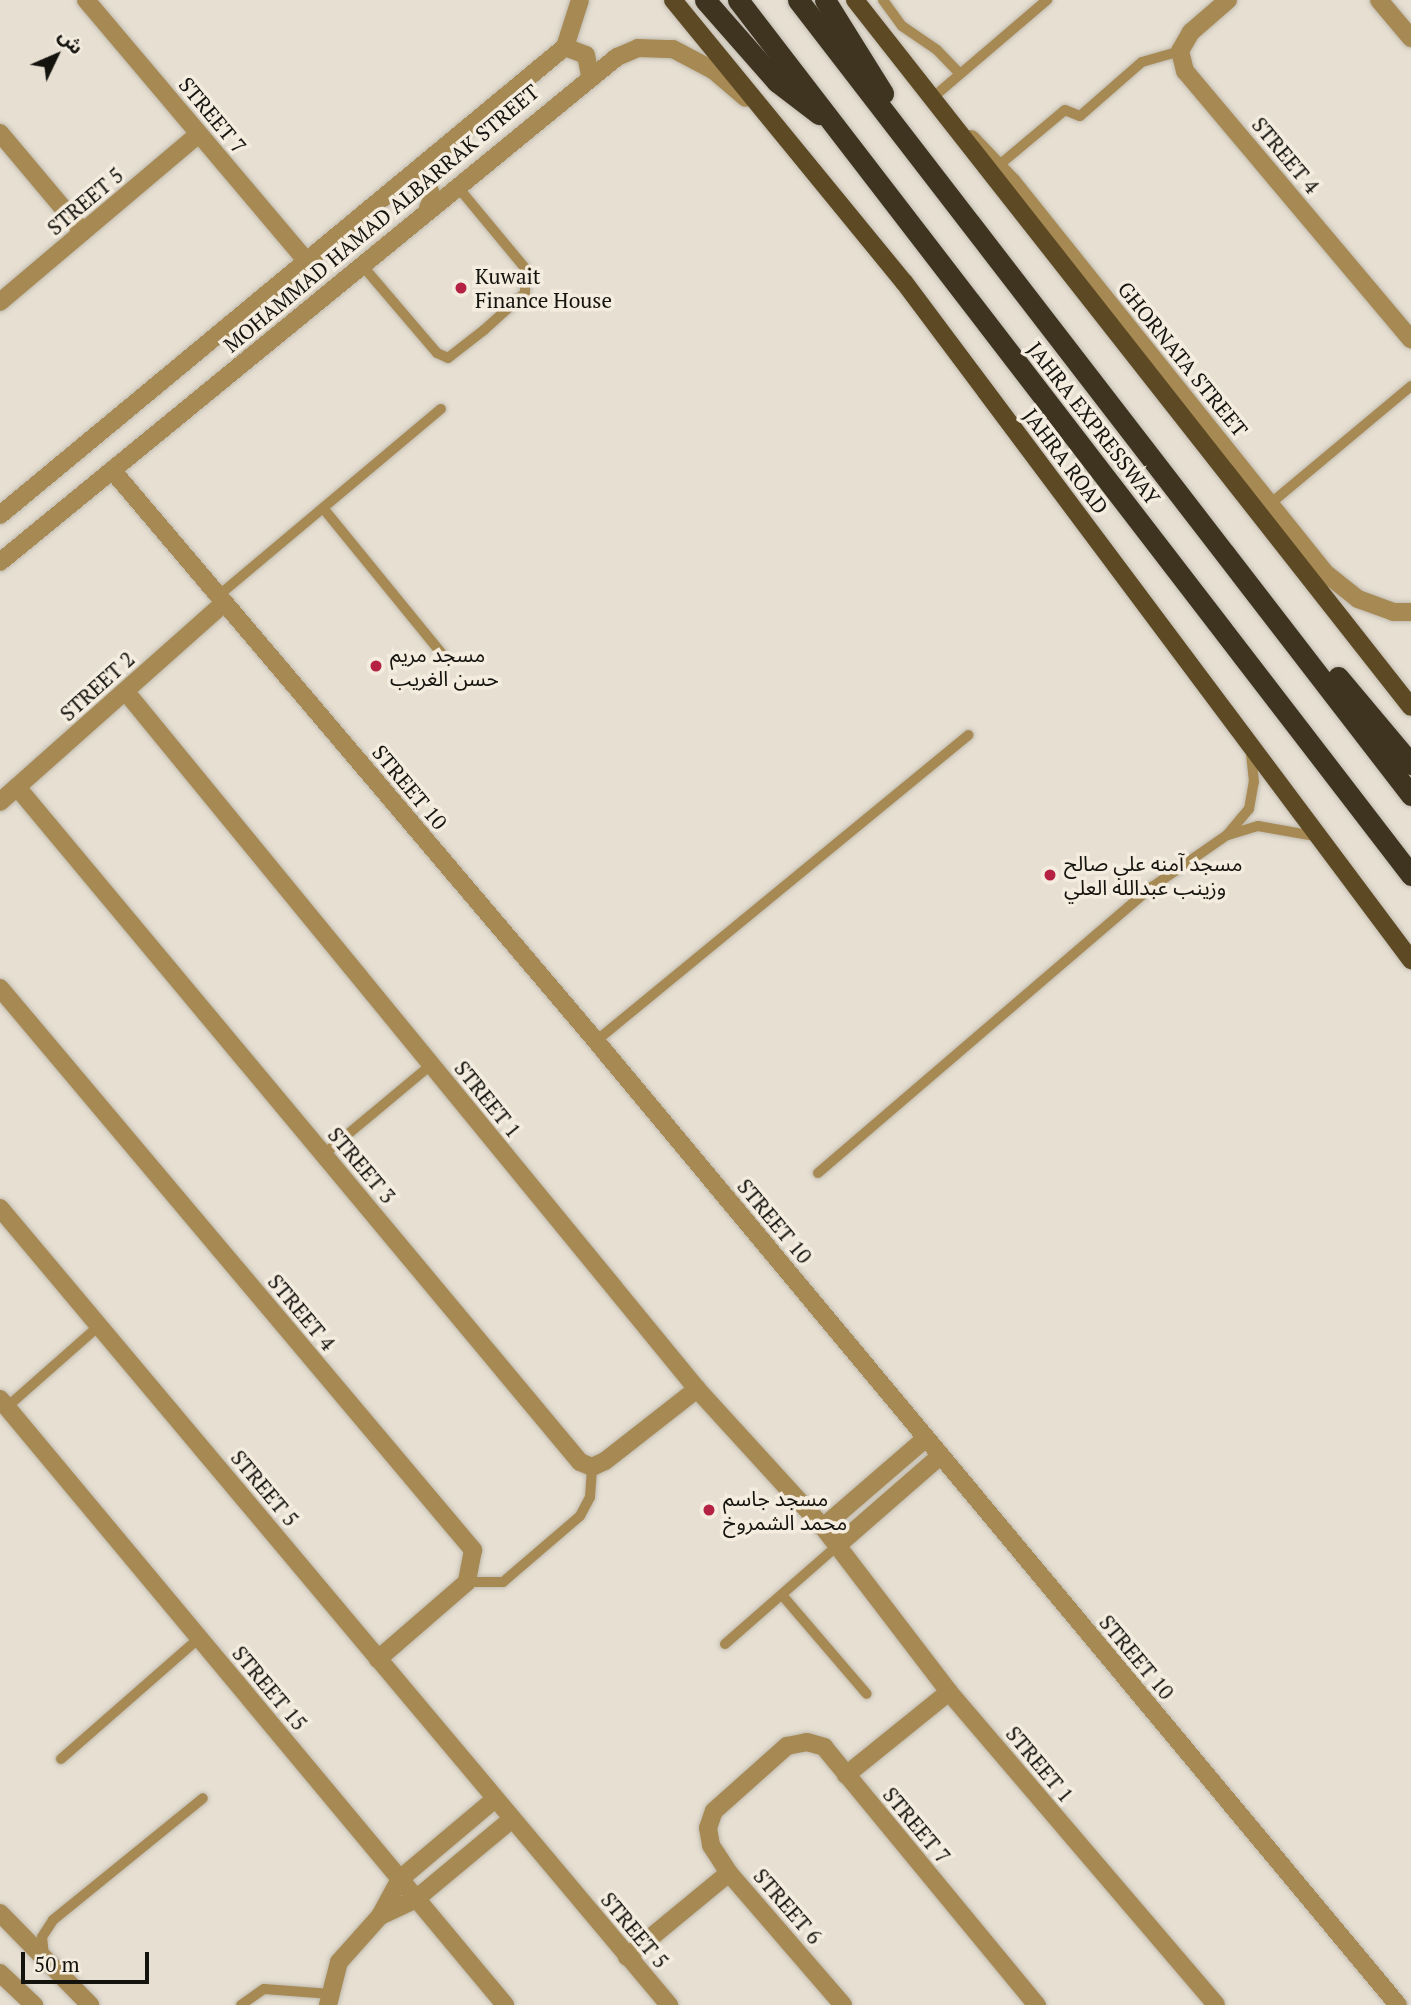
<!DOCTYPE html>
<html>
<head>
<meta charset="utf-8">
<style>
  body { margin:0 }
  #map { position:relative; width:1411px; height:2005px; overflow:hidden; background:#e6dfd2; font-family:"PT Serif","Noto Sans Arabic",serif }
  div>[style] { position:absolute }
  [style*='--x'] { left:calc(var(--x)*1px); top:calc(var(--y)*1px); width:calc(var(--w)*1px); rotate:calc(var(--a)*1deg) }
  .roads { filter:drop-shadow(0 0 2px #c0baaf) drop-shadow(0 0 2px #c0baaf) }
  .service>* { height:10px; margin:-5px; padding:0 5px; transform-origin:5px; border-radius:5px; background:#a78a53 }
  .minor>* { height:18px; margin:-9px; padding:0 9px; transform-origin:9px; border-radius:9px; background:#a78a53 }
  .tertiary>* { height:18px; margin:-9px; padding:0 9px; transform-origin:9px; border-radius:9px; background:#a78a53 }
  .primary>* { height:18px; margin:-9px; padding:0 9px; transform-origin:9px; border-radius:9px; background:#5d4923 }
  .motorway>* { height:21px; margin:-10.5px; padding:0 10.5px; transform-origin:10.5px; border-radius:10.5px; background:#3f3420 }
  .dots>* { width:19px; height:19px; translate:-50% -50%; box-sizing:border-box; border:4px solid #f3ecdf; border-radius:50% }
  span { translate:-50% -50%; white-space:nowrap; text-align:center; line-height:1.15; -webkit-text-stroke:7px #f3ecdf; paint-order:stroke }
  .street-label { font-size:21px; color:#15130e }
  .poi-label { font-size:21px; color:#15130e }
  .left { translate:0 -50%; text-align:left }
  .north { position:absolute; left:21px; top:21px; width:70px; height:70px; -webkit-text-stroke:5px #f3ecdf; paint-order:stroke; rotate:46deg; font-size:19px; font-weight:700; line-height:28px; text-align:center; color:#15130e }
  .north::after { content:''; display:block; margin:auto; width:24px; height:32px; background:#15130e; clip-path:polygon(50% 0,100% 100%,50% 72%,0 100%) }
  .scale { position:absolute; left:21px; top:1952px; width:128px; height:32px; box-sizing:border-box; border:4px solid #15130e; border-top:0; padding-left:9px; font-size:21px; line-height:24px; white-space:nowrap; color:#15130e; -webkit-text-stroke:5px #f3ecdf; paint-order:stroke }
</style>
</head>
<body>
<div id="map">
  <div class="roads">
    <div class="service">
      <i style="--x:883;--y:0;--w:32;--a:54"></i>
      <i style="--x:902;--y:26;--w:42;--a:34.4"></i>
      <i style="--x:937;--y:50;--w:33;--a:46"></i>
      <i style="--x:931;--y:99;--w:153;--a:-40.5"></i>
      <i style="--x:998;--y:166;--w:87;--a:-39.9"></i>
      <i style="--x:1065;--y:110;--w:16;--a:22"></i>
      <i style="--x:1080;--y:116;--w:82;--a:-41.1"></i>
      <i style="--x:1142;--y:62;--w:40;--a:-16"></i>
      <i style="--x:361;--y:264;--w:117;--a:49.5"></i>
      <i style="--x:437;--y:353;--w:12;--a:24"></i>
      <i style="--x:448;--y:358;--w:46;--a:-37.9"></i>
      <i style="--x:484;--y:330;--w:55;--a:-42.1"></i>
      <i style="--x:525;--y:293;--w:25;--a:-90"></i>
      <i style="--x:525;--y:268;--w:107;--a:-129.7"></i>
      <i style="--x:1270;--y:504;--w:184;--a:-39.9"></i>
      <i style="--x:323;--y:508;--w:190;--a:50.8"></i>
      <i style="--x:218;--y:596;--w:291;--a:-40"></i>
      <i style="--x:1228;--y:835;--w:31;--a:-17"></i>
      <i style="--x:1258;--y:826;--w:58;--a:10"></i>
      <i style="--x:596;--y:1041;--w:482;--a:-39.4"></i>
      <i style="--x:324;--y:1154;--w:139;--a:-39.8"></i>
      <i style="--x:818;--y:1173;--w:440;--a:-40.6"></i>
      <i style="--x:1152;--y:887;--w:91;--a:-34.7"></i>
      <i style="--x:1227;--y:835;--w:34;--a:-50"></i>
      <i style="--x:1249;--y:809;--w:27;--a:-80"></i>
      <i style="--x:1254;--y:782;--w:30;--a:-96"></i>
      <i style="--x:7;--y:1407;--w:123;--a:-41.4"></i>
      <i style="--x:467;--y:1582;--w:36;--a:0"></i>
      <i style="--x:503;--y:1582;--w:101;--a:-40.6"></i>
      <i style="--x:580;--y:1516;--w:21;--a:-62"></i>
      <i style="--x:590;--y:1497;--w:30;--a:-86"></i>
      <i style="--x:782;--y:1595;--w:130;--a:49.4"></i>
      <i style="--x:725;--y:1644;--w:150;--a:-41.2"></i>
      <i style="--x:61;--y:1759;--w:184;--a:-41.2"></i>
      <i style="--x:44;--y:1956;--w:19;--a:-96"></i>
      <i style="--x:42;--y:1937;--w:20;--a:-57"></i>
      <i style="--x:53;--y:1920;--w:193;--a:-39.1"></i>
      <i style="--x:241;--y:2005;--w:28;--a:-35"></i>
      <i style="--x:264;--y:1989;--w:67;--a:4.3"></i>
    </div>
    <div class="minor">
      <i style="--x:1228;--y:0;--w:49;--a:139.1"></i>
      <i style="--x:1191;--y:32;--w:22;--a:120"></i>
      <i style="--x:1180;--y:51;--w:21;--a:76"></i>
      <i style="--x:1185;--y:71;--w:351;--a:49.9"></i>
      <i style="--x:1379;--y:0;--w:50;--a:49.9"></i>
      <i style="--x:0;--y:133;--w:129;--a:50"></i>
      <i style="--x:0;--y:302;--w:260;--a:-40.2"></i>
      <i style="--x:126;--y:692;--w:901;--a:50.67"></i>
      <i style="--x:697;--y:1389;--w:187;--a:47.6"></i>
      <i style="--x:823;--y:1527;--w:208;--a:52.6"></i>
      <i style="--x:949;--y:1692;--w:411;--a:49.5"></i>
      <i style="--x:17;--y:787;--w:879;--a:50.17"></i>
      <i style="--x:580;--y:1462;--w:13;--a:23"></i>
      <i style="--x:592;--y:1467;--w:14;--a:-25"></i>
      <i style="--x:605;--y:1461;--w:117;--a:-38"></i>
      <i style="--x:0;--y:802;--w:300;--a:-41.6"></i>
      <i style="--x:0;--y:988;--w:735;--a:49.91"></i>
      <i style="--x:473;--y:1550;--w:33;--a:101"></i>
      <i style="--x:467;--y:1582;--w:118;--a:139.1"></i>
      <i style="--x:0;--y:1208;--w:1041;--a:49.99"></i>
      <i style="--x:0;--y:1399;--w:789;--a:50.19"></i>
      <i style="--x:823;--y:1527;--w:136;--a:-40.8"></i>
      <i style="--x:838;--y:1545;--w:134;--a:-41.1"></i>
      <i style="--x:846;--y:1775;--w:132;--a:-38.9"></i>
      <i style="--x:380;--y:1916;--w:40;--a:-25"></i>
      <i style="--x:416;--y:1899;--w:125;--a:-39.8"></i>
      <i style="--x:627;--y:1957;--w:132;--a:-39.5"></i>
      <i style="--x:328;--y:2005;--w:44;--a:-75.7"></i>
      <i style="--x:339;--y:1962;--w:62;--a:-48.3"></i>
      <i style="--x:380;--y:1916;--w:42;--a:-61.6"></i>
      <i style="--x:400;--y:1879;--w:124;--a:-40.1"></i>
      <i style="--x:843;--y:2005;--w:174;--a:-130.8"></i>
      <i style="--x:729;--y:1873;--w:33;--a:-123"></i>
      <i style="--x:711;--y:1845;--w:17;--a:-100"></i>
      <i style="--x:708;--y:1828;--w:18;--a:-71"></i>
      <i style="--x:714;--y:1811;--w:98;--a:-41.7"></i>
      <i style="--x:787;--y:1746;--w:20;--a:-11"></i>
      <i style="--x:807;--y:1742;--w:18;--a:16"></i>
      <i style="--x:824;--y:1747;--w:335;--a:50.5"></i>
    </div>
    <div class="tertiary">
      <i style="--x:86;--y:0;--w:341;--a:49.8"></i>
      <i style="--x:565;--y:47;--w:22;--a:21"></i>
      <i style="--x:586;--y:55;--w:21;--a:79"></i>
      <i style="--x:971;--y:139;--w:59;--a:46.4"></i>
      <i style="--x:1012;--y:182;--w:499;--a:51.3"></i>
      <i style="--x:1324;--y:572;--w:43;--a:38.5"></i>
      <i style="--x:1358;--y:599;--w:37;--a:20"></i>
      <i style="--x:1393;--y:612;--w:18;--a:0"></i>
      <i style="--x:406;--y:182;--w:12;--a:-5"></i>
      <i style="--x:418;--y:181;--w:12;--a:31"></i>
      <i style="--x:428;--y:187;--w:12;--a:66"></i>
      <i style="--x:433;--y:198;--w:11;--a:117"></i>
      <i style="--x:112;--y:470;--w:749;--a:49.71"></i>
      <i style="--x:596;--y:1041;--w:1254;--a:50.24"></i>
      <i style="--x:0;--y:515;--w:734;--a:-39.64"></i>
      <i style="--x:565;--y:47;--w:49;--a:-72.3"></i>
      <i style="--x:0;--y:562;--w:797;--a:-39.3"></i>
      <i style="--x:617;--y:57;--w:23;--a:-23"></i>
      <i style="--x:638;--y:48;--w:35;--a:2"></i>
      <i style="--x:673;--y:49;--w:45;--a:27.7"></i>
      <i style="--x:713;--y:70;--w:43;--a:40.3"></i>
      <i style="--x:0;--y:1913;--w:129;--a:45.6"></i>
      <i style="--x:0;--y:1973;--w:47;--a:43.3"></i>
    </div>
    <div class="primary">
      <i style="--x:673;--y:0;--w:365;--a:50.7"></i>
      <i style="--x:904;--y:282;--w:847;--a:53.21"></i>
      <i style="--x:855;--y:0;--w:899;--a:51.82"></i>
    </div>
    <div class="motorway">
      <i style="--x:705;--y:0;--w:109;--a:48.7"></i>
      <i style="--x:777;--y:82;--w:53;--a:37.3"></i>
      <i style="--x:738;--y:0;--w:1104;--a:52.43"></i>
      <i style="--x:798;--y:0;--w:1004;--a:52.37"></i>
      <i style="--x:825;--y:0;--w:110;--a:58.1"></i>
      <i style="--x:1338;--y:677;--w:114;--a:50"></i>
    </div>
  </div>
  <div class="dots">
    <i style="left:461px;top:288px;background:#b42142"></i>
    <i style="left:376px;top:666px;background:#b42142"></i>
    <i style="left:1050px;top:875px;background:#b42142"></i>
    <i style="left:709px;top:1510px;background:#b42142"></i>
  </div>
  <div class="street-label">
    <span style="left:213px;top:115px;rotate:50deg">STREET 7</span>
    <span style="left:1286px;top:155px;rotate:50deg">STREET 4</span>
    <span style="left:85px;top:201px;rotate:-40deg">STREET 5</span>
    <span style="left:381px;top:218px;rotate:-40deg">MOHAMMAD HAMAD ALBARRAK STREET</span>
    <span style="left:1183px;top:359px;rotate:51deg">GHORNATA STREET</span>
    <span style="left:1094px;top:423px;rotate:52deg">JAHRA EXPRESSWAY</span>
    <span style="left:1066px;top:461px;rotate:53deg">JAHRA ROAD</span>
    <span style="left:97px;top:686px;rotate:-42deg">STREET 2</span>
    <span style="left:410px;top:787px;rotate:50deg">STREET 10</span>
    <span style="left:488px;top:1099px;rotate:51deg">STREET 1</span>
    <span style="left:362px;top:1165px;rotate:50deg">STREET 3</span>
    <span style="left:775px;top:1221px;rotate:50deg">STREET 10</span>
    <span style="left:302px;top:1312px;rotate:50deg">STREET 4</span>
    <span style="left:265px;top:1488px;rotate:50deg">STREET 5</span>
    <span style="left:1137px;top:1657px;rotate:50deg">STREET 10</span>
    <span style="left:270px;top:1688px;rotate:50deg">STREET 15</span>
    <span style="left:1040px;top:1764px;rotate:50deg">STREET 1</span>
    <span style="left:917px;top:1825px;rotate:50deg">STREET 7</span>
    <span style="left:788px;top:1906px;rotate:49deg">STREET 6</span>
    <span style="left:635px;top:1930px;rotate:50deg">STREET 5</span>
  </div>
  <div class="poi-label">
    <span class="left" style="left:475px;top:288px">Kuwait<br>Finance House</span>
    <span class="left" style="left:390px;top:666px">مسجد مريم<br>حسن الغريب</span>
    <span class="left" style="left:1064px;top:875px">مسجد آمنه علي صالح<br>وزينب عبدالله العلي</span>
    <span class="left" style="left:723px;top:1510px">مسجد جاسم<br>محمد الشمروخ</span>
  </div>
  <div class="north">ش</div>
  <div class="scale">50 m</div>
</div>
</body>
</html>
